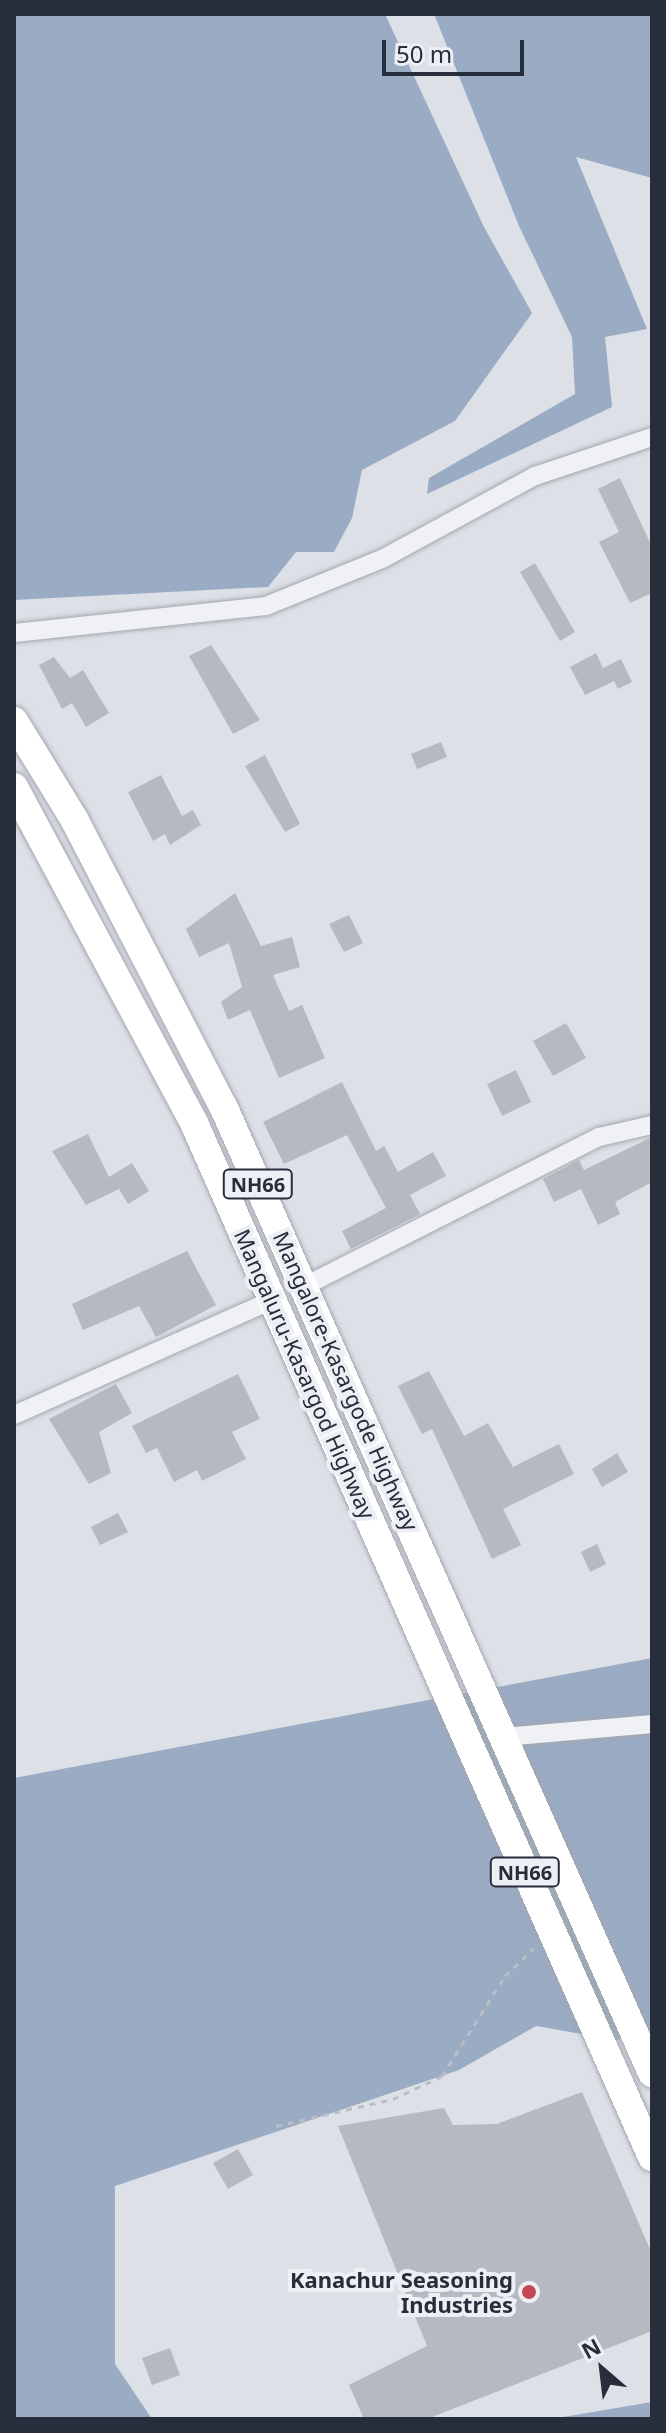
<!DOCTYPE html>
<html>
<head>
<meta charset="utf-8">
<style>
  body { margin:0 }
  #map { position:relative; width:666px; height:2433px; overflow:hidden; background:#dde0e6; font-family:"Noto Sans",sans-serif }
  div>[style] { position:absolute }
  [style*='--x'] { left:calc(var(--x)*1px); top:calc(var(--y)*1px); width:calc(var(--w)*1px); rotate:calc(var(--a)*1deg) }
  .water>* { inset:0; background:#9aabc4 }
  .building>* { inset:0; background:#b4b9c2 }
  .path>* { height:3px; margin-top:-1.5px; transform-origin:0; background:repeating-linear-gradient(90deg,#bbbec4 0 6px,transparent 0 12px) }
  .roads { filter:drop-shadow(0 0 2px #a3a7af) drop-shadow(0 0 2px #a3a7af) }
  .minor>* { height:18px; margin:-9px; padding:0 9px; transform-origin:9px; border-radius:9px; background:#eff1f4 }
  .trunk>* { height:28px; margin:-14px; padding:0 14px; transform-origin:14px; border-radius:14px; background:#fff }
  .dots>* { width:22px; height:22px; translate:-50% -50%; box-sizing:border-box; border:4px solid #eceff3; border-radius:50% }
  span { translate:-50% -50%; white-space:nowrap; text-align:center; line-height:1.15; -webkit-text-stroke:8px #eceff3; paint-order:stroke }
  .shield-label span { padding:2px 6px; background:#eceff3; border:2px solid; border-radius:6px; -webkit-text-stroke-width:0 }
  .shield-label { font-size:20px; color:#272d3b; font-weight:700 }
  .street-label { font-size:22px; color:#272d3b }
  .poi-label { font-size:22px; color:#272d3b; font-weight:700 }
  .right { translate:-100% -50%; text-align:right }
  .frame { position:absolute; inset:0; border:16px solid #272d3b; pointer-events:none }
  .north { position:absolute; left:562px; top:2329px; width:80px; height:80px; -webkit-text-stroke:6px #eceff3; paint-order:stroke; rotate:332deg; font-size:22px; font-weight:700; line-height:32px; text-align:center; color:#272d3b }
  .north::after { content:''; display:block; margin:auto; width:28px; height:36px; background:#272d3b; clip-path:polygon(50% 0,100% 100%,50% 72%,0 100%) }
  .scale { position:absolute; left:382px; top:40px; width:142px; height:36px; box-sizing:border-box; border:4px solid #272d3b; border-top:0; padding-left:10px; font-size:24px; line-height:28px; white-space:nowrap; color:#272d3b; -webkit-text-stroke:6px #eceff3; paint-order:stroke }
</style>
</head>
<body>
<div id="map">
  <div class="water">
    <i style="clip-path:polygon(14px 14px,385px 14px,484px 227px,532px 313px,455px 421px,362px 470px,352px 518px,334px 552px,296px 552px,268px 587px,14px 600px)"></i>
    <i style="clip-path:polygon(434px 14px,652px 14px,652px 178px,576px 157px,647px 329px,605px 337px,612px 407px,427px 494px,429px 478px,575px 394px,572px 337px,519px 226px)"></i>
    <i style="clip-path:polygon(652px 1658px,652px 2029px,616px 2040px,536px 2026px,459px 2070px,115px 2186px,115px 2364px,152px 2419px,14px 2419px,14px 1778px)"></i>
    <i style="clip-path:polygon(652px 2402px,652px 2419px,551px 2419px)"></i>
  </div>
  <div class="building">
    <i style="clip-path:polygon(620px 478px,652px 547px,652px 593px,630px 603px,599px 542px,619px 532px,598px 489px)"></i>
    <i style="clip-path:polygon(535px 563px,575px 632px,560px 641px,520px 572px)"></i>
    <i style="clip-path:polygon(211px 645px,260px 720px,233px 734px,189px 656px)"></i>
    <i style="clip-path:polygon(596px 653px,603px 668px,621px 659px,632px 682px,618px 689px,614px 681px,585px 695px,570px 667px)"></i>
    <i style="clip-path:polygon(54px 657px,70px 678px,83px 670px,109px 713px,86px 727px,72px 703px,62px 709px,39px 665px)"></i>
    <i style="clip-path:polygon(441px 742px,447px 757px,417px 769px,411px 754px)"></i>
    <i style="clip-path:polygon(265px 755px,300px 824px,285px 832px,245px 766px)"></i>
    <i style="clip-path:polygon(161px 775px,182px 816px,193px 810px,201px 825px,170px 845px,165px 834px,153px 841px,128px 792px)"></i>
    <i style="clip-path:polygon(235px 893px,261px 946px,292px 937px,300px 967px,273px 975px,289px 1011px,302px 1005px,325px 1058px,279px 1078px,250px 1010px,228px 1020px,221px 1002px,242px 987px,229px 943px,199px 957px,186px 929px)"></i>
    <i style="clip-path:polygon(349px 915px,363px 943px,344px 952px,329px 924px)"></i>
    <i style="clip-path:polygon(566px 1023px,586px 1058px,553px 1076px,533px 1041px)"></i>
    <i style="clip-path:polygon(516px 1070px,531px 1102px,502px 1116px,487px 1084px)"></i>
    <i style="clip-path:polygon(342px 1082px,376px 1151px,384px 1146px,398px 1172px,433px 1152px,446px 1176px,410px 1195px,420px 1214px,351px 1249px,342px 1231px,386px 1208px,347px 1135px,284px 1164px,263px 1122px)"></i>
    <i style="clip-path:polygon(88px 1134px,109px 1177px,132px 1163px,149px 1191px,128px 1204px,119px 1189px,86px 1205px,52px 1151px)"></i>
    <i style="clip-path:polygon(652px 1137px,652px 1182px,615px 1202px,620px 1214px,598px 1225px,581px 1189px,554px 1202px,543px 1179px,579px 1160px,584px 1170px)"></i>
    <i style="clip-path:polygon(187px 1251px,216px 1305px,156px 1337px,139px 1306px,83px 1330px,72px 1304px)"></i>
    <i style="clip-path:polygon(429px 1371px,464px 1436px,488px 1423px,513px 1467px,559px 1444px,574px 1474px,503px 1509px,521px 1545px,492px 1559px,432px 1429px,422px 1434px,398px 1386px)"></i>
    <i style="clip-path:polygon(238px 1374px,260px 1419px,232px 1432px,246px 1459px,202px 1481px,197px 1470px,174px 1482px,157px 1448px,146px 1453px,132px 1426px)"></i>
    <i style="clip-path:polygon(116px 1384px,132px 1413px,99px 1432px,111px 1473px,89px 1484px,49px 1419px)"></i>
    <i style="clip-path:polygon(617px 1453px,628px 1472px,602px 1487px,592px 1469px)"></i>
    <i style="clip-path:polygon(118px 1513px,128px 1532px,100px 1545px,91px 1527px)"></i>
    <i style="clip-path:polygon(597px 1544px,606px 1564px,590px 1572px,581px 1552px)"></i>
    <i style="clip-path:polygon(582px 2092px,652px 2254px,652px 2331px,427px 2419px,364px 2419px,349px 2385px,427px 2346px,338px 2126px,444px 2108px,453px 2125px,497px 2124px)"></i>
    <i style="clip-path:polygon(238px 2149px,253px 2175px,228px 2189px,213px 2163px)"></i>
    <i style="clip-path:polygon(170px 2348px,180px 2375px,152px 2385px,142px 2358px)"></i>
  </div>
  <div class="path">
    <i style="--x:276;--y:2126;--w:120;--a:-13"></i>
    <i style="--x:393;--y:2099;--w:54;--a:-25.1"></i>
    <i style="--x:442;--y:2076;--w:118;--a:-57.8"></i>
    <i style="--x:505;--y:1976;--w:40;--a:-44"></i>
  </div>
  <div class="roads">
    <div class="minor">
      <i style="--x:14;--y:633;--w:253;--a:-6.1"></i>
      <i style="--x:266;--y:606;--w:125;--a:-22.1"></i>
      <i style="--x:382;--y:559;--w:174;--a:-28.5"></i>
      <i style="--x:535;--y:476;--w:123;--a:-18.4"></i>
      <i style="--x:303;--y:1287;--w:332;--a:-26.9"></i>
      <i style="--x:599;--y:1137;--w:54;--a:-12.8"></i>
      <i style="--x:14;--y:1415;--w:282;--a:-24"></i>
      <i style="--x:504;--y:1737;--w:149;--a:-5"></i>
    </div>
    <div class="trunk">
      <i style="--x:14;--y:721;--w:115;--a:58.5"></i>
      <i style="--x:74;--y:819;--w:326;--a:62.6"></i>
      <i style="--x:224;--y:1108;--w:1056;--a:66.08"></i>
      <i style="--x:14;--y:787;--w:381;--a:61.8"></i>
      <i style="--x:194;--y:1123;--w:1131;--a:66.11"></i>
    </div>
  </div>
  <div class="dots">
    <i style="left:529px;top:2292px;background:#c44853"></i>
  </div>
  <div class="shield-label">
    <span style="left:258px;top:1184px">NH66</span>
    <span style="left:525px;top:1872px">NH66</span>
  </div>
  <div class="street-label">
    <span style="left:305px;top:1374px;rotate:66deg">Mangaluru-Kasargod Highway</span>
    <span style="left:346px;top:1381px;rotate:66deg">Mangalore-Kasargode Highway</span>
  </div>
  <div class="poi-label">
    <span class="right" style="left:513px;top:2292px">Kanachur Seasoning<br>Industries</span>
  </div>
  <div class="frame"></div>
  <div class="north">N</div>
  <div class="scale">50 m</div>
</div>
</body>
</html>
